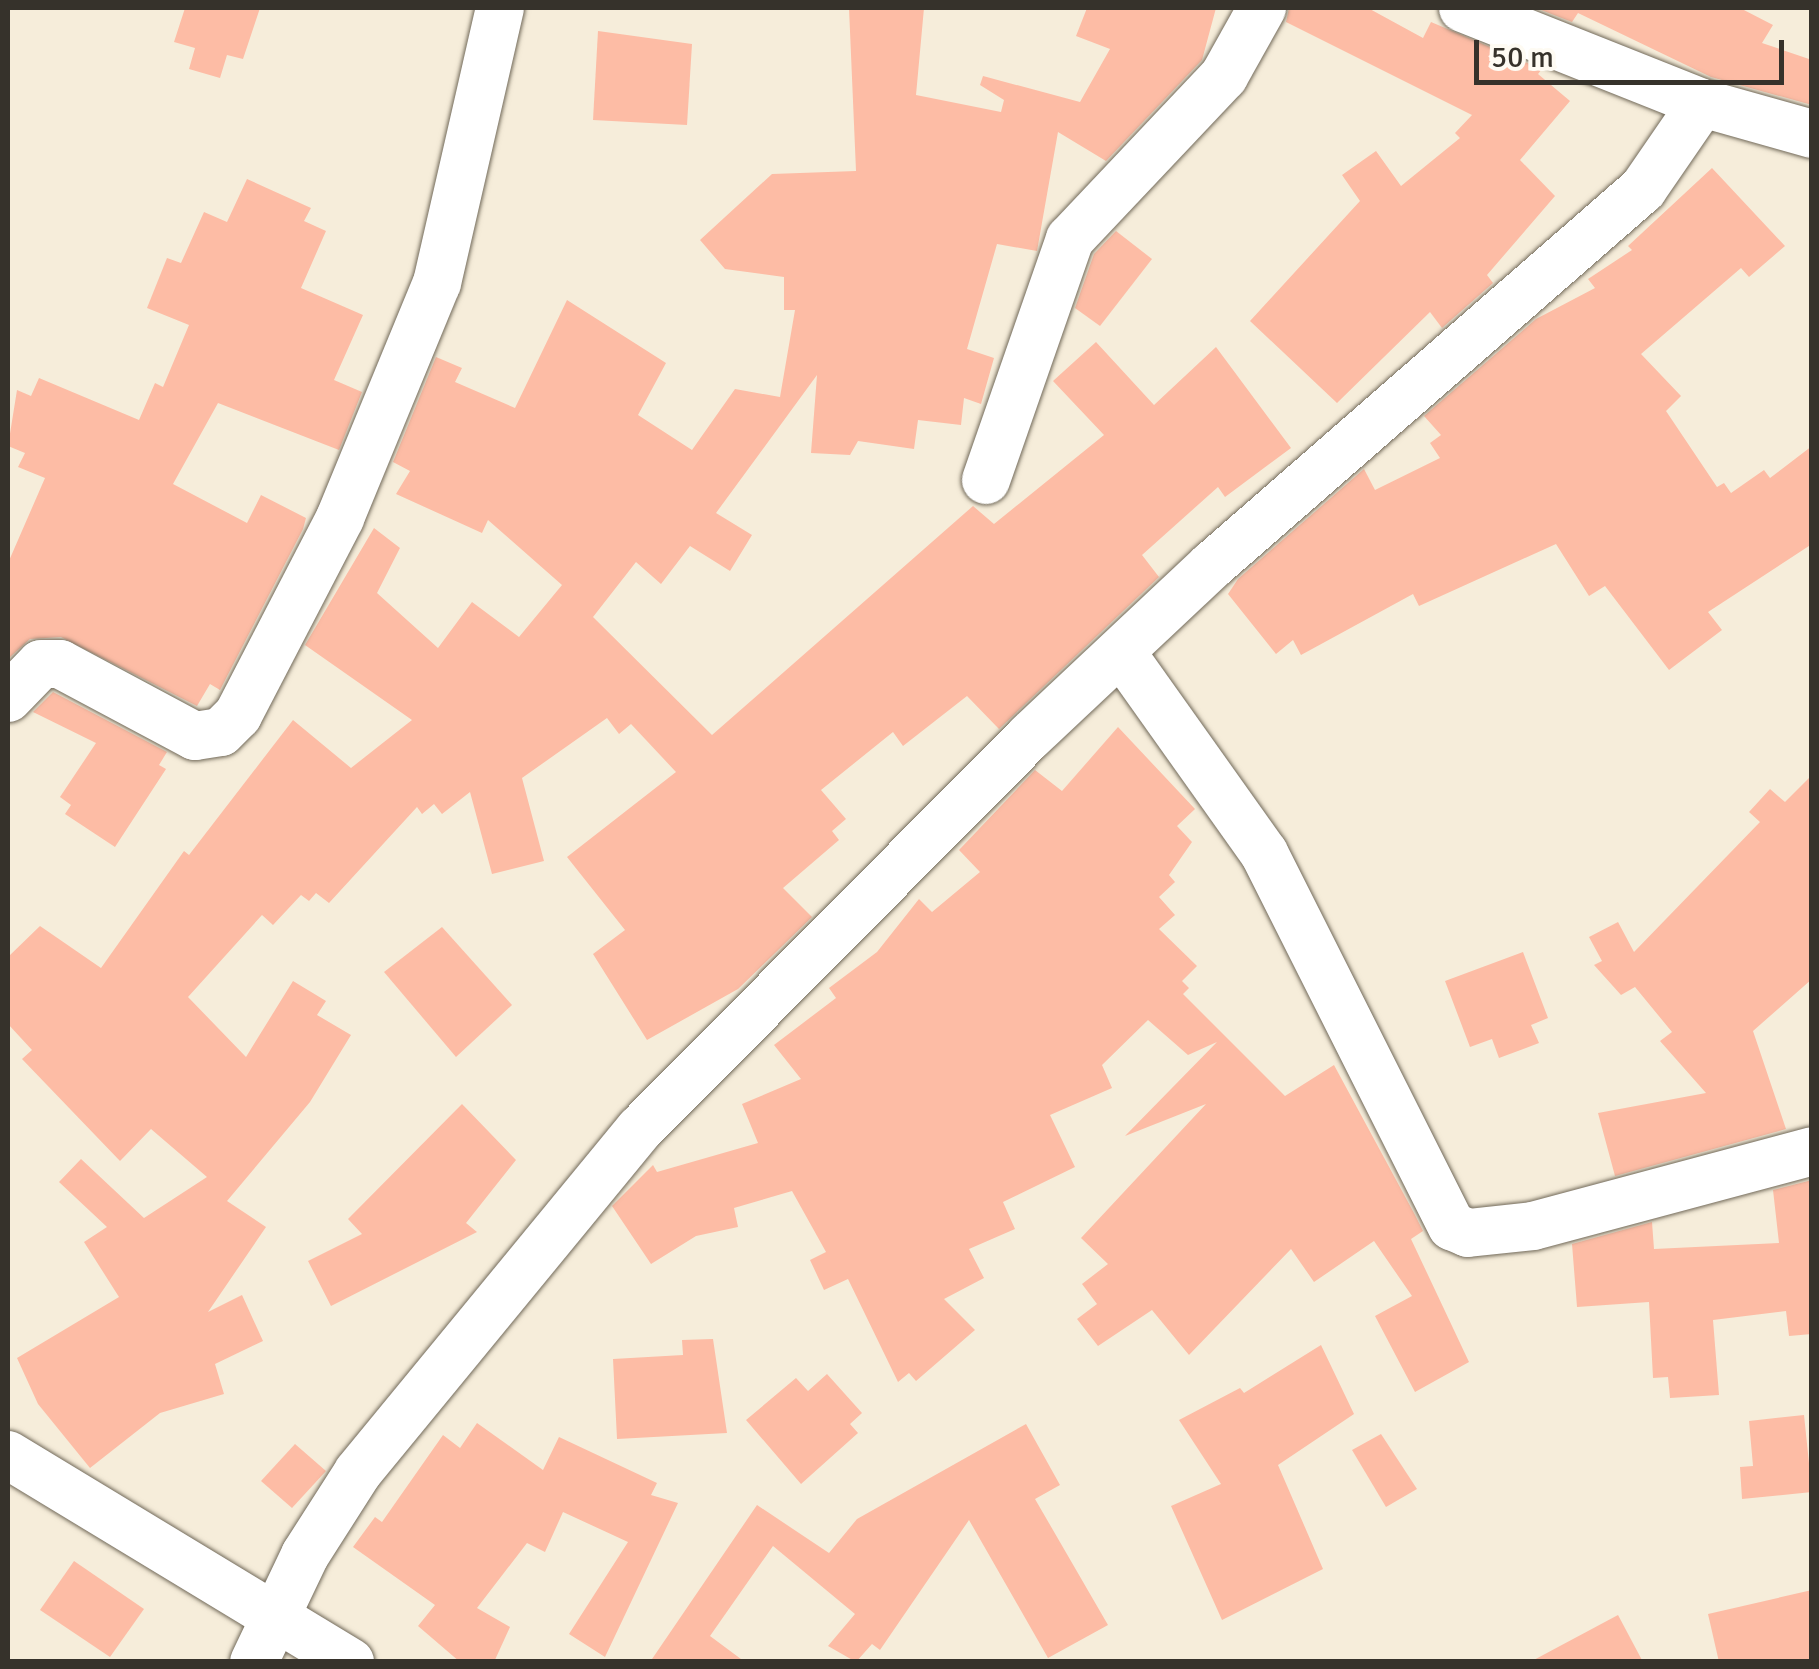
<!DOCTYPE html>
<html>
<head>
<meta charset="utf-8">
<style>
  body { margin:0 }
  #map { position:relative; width:1819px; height:1669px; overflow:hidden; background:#f6edda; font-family:Signika,sans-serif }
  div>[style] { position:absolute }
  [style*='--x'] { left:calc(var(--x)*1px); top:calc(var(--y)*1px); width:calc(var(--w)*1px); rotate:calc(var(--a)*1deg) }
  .building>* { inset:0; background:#fdbca5 }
  .roads { filter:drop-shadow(0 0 2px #716959) drop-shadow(0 0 2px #716959) }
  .street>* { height:48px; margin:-24px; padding:0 24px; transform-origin:24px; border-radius:24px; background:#fff }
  span { translate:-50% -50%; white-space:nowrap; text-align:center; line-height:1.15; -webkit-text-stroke:10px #fefbf3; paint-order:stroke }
  .frame { position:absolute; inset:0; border:10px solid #36322b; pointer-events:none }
  .scale { position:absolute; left:1474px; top:40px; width:310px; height:45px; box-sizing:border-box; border:5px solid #36322b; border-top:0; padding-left:12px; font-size:30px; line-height:35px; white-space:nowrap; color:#36322b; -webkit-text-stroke:8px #fefbf3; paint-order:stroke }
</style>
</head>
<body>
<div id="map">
  <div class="building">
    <i style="clip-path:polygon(185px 8px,260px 8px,243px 59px,227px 55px,220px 78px,189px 69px,195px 48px,174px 42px)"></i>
    <i style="clip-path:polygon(849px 8px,924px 8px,916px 95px,1001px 112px,1004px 100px,980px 85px,983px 76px,1080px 102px,1110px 49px,1076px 36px,1087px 8px,1216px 8px,1202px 60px,1106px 161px,1058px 132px,1037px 251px,997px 244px,967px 349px,994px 358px,981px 404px,964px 398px,961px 425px,918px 420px,914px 449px,858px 441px,850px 455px,811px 453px,817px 375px,716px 513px,752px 535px,730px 571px,690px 546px,661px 584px,636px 562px,593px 617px,712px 735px,973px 506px,994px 524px,1104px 435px,1053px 381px,1096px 342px,1154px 405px,1216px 347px,1291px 448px,1225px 497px,1218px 487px,1142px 555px,1159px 577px,999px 729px,967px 696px,903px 746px,893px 732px,821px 790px,846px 819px,832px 831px,839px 840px,783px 888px,812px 917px,738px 989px,647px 1040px,593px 954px,625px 930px,567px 857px,676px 772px,631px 724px,619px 734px,607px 718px,522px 778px,544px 861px,492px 874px,470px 792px,442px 814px,434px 804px,422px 814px,417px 807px,329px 903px,316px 893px,309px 901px,301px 895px,273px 925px,262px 915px,188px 997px,246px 1057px,293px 981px,326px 1001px,317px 1015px,351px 1035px,310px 1102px,227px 1201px,266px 1227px,208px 1312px,242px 1295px,263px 1341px,215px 1364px,224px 1394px,160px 1413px,90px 1468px,38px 1404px,17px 1358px,119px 1297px,84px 1242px,107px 1227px,59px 1182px,81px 1159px,144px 1218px,207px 1177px,151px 1129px,120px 1161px,22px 1059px,32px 1050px,8px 1024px,8px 957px,40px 926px,101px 968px,184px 851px,189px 855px,293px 720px,351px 768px,412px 720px,305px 645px,374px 528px,400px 548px,377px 593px,438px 648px,472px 602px,519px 637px,562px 585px,488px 520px,482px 533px,396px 494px,410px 471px,393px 462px,436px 357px,462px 368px,455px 382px,515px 408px,567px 300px,666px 363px,638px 415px,692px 450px,735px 389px,780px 397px,795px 310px,784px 310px,784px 277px,725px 269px,700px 240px,772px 174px,856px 171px)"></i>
    <i style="clip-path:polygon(1289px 8px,1368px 8px,1423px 38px,1431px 22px,1542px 69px,1538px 74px,1570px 101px,1520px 160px,1555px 196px,1487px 275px,1493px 283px,1442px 328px,1430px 312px,1337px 403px,1250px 321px,1360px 201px,1342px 175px,1376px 151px,1401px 186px,1460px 138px,1455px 133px,1472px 115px,1286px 22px)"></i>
    <i style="clip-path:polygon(1536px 8px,1740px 8px,1773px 25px,1762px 43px,1812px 60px,1812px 105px,1711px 77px,1578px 13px,1572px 22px)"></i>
    <i style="clip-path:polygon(598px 31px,692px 44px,687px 125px,593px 120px)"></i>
    <i style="clip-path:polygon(1712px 168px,1785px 246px,1749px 277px,1741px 268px,1641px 354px,1681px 396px,1666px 411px,1717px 487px,1724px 483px,1731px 493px,1764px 470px,1770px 478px,1812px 446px,1812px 544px,1708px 612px,1722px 630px,1669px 670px,1605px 586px,1589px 596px,1556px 544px,1419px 606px,1413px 594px,1301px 655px,1293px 640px,1276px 654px,1228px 594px,1238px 579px,1364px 469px,1375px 490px,1440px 458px,1430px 443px,1441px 435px,1424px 416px,1536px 319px,1595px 288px,1588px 279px,1632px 250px,1628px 246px)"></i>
    <i style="clip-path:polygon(247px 179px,311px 208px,304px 221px,326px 231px,301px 288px,363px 315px,334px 380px,362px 392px,339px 450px,218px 403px,173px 484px,247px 523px,261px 495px,306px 518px,303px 529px,220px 690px,210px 684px,197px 706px,61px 637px,30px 639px,8px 659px,8px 563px,45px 478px,18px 467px,25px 453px,8px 446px,17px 390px,31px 396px,39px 378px,139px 420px,155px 383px,163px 387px,189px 325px,147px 308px,167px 258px,181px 263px,204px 212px,227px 222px)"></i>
    <i style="clip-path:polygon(1116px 231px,1152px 259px,1100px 326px,1075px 308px,1094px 254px)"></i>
    <i style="clip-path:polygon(53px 692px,167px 752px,159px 765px,166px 769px,115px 847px,65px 814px,71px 805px,60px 797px,96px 743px,33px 712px)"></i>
    <i style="clip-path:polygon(1118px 727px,1195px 809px,1177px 826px,1192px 842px,1169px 875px,1175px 882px,1159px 897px,1175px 915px,1159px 929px,1197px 966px,1182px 981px,1189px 988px,1183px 994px,1285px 1096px,1334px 1065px,1415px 1215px,1423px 1231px,1411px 1239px,1469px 1362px,1415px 1392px,1375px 1316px,1412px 1296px,1374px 1241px,1314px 1282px,1291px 1249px,1189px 1355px,1152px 1310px,1098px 1346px,1077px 1319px,1097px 1304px,1082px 1284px,1108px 1264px,1081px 1238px,1206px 1104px,1125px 1136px,1217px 1042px,1188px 1055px,1148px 1020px,1102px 1065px,1112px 1088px,1050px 1115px,1075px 1167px,1003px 1202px,1015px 1229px,969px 1249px,984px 1278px,944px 1299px,975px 1330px,916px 1381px,909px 1373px,898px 1382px,848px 1279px,824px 1290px,810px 1260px,826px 1252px,792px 1191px,734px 1208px,738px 1227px,696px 1236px,651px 1264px,612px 1206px,653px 1165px,657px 1172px,758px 1143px,742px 1104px,801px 1079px,774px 1045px,836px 998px,829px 988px,877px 952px,919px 899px,932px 912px,980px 872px,959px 850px,1035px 770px,1062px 791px)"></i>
    <i style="clip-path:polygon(1812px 775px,1812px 979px,1753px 1031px,1786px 1129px,1615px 1176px,1598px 1113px,1706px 1093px,1660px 1041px,1672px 1032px,1635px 987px,1621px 995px,1594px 965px,1602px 961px,1589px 937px,1618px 922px,1634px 952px,1760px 822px,1749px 812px,1770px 789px,1785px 802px)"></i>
    <i style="clip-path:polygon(442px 927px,512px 1005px,456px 1057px,384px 972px)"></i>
    <i style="clip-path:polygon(1523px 952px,1548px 1018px,1531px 1025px,1539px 1043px,1499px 1058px,1492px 1039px,1470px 1047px,1445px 981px)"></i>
    <i style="clip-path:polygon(462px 1104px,516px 1160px,466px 1223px,477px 1232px,331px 1306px,308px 1261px,362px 1234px,348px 1219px)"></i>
    <i style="clip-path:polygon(1812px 1180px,1812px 1334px,1789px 1336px,1786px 1311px,1713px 1320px,1719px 1395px,1670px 1398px,1668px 1377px,1653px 1378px,1649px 1302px,1577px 1307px,1572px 1244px,1652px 1222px,1654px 1249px,1779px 1243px,1773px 1190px)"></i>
    <i style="clip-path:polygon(713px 1339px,727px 1433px,617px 1439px,613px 1359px,683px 1355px,682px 1340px)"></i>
    <i style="clip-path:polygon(1321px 1345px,1354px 1414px,1278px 1465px,1323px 1569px,1222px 1620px,1171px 1506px,1221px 1484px,1179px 1420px,1240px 1388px,1244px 1393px)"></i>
    <i style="clip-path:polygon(827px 1374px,862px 1413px,850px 1424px,858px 1433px,801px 1484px,746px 1420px,796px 1378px,808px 1391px)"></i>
    <i style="clip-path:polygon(1804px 1415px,1812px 1492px,1742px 1499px,1740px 1467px,1753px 1466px,1749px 1421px)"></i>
    <i style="clip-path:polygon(477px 1423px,543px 1470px,559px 1437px,657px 1483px,651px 1495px,678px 1503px,605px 1657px,569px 1634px,628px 1542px,563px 1512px,545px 1552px,527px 1543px,477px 1608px,510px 1627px,494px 1662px,460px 1662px,418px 1626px,435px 1605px,353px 1547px,375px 1517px,382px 1522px,443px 1435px,460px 1448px)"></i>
    <i style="clip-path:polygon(1026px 1424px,1060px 1485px,1035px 1499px,1108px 1625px,1048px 1658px,969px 1520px,880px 1650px,872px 1644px,856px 1662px,828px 1646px,855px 1614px,773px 1546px,710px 1636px,745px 1662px,650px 1662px,757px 1505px,829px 1553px,857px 1519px)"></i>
    <i style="clip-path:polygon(1381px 1434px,1417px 1489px,1386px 1507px,1352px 1450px)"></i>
    <i style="clip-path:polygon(295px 1444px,326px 1471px,292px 1508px,261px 1481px)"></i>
    <i style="clip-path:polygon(74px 1561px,144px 1609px,110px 1657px,40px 1610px)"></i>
    <i style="clip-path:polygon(1812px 1590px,1812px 1662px,1719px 1662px,1708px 1614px)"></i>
    <i style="clip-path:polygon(1618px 1615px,1643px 1662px,1530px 1662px)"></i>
  </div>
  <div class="roads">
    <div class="street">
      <i style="--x:1463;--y:8;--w:257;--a:21.7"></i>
      <i style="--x:1702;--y:103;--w:114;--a:15.7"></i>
      <i style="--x:986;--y:480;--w:255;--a:-70.8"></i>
      <i style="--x:1070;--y:239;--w:224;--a:-46.6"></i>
      <i style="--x:1224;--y:76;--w:78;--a:-60.8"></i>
      <i style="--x:1121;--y:652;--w:247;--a:54.6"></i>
      <i style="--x:1264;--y:853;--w:418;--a:63.3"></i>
      <i style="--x:1452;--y:1226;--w:17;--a:24"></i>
      <i style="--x:1468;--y:1233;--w:65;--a:-6.1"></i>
      <i style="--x:1533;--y:1226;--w:289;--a:-15"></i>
      <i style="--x:8;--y:698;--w:47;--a:-45.9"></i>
      <i style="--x:41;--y:664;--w:19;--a:0"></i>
      <i style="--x:60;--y:664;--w:153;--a:28.1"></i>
      <i style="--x:195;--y:736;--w:26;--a:-9"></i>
      <i style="--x:221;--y:732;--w:24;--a:-45"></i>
      <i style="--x:238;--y:715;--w:222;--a:-62.6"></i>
      <i style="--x:340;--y:518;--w:254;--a:-67.6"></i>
      <i style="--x:437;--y:283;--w:282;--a:-77.1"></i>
      <i style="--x:8;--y:1455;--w:400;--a:31.2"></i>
      <i style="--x:254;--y:1662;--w:119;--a:-64.5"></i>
      <i style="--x:305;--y:1555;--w:98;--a:-57.4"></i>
      <i style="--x:358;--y:1472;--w:444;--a:-50.6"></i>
      <i style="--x:640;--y:1129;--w:554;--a:-45.22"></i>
      <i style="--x:1030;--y:736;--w:248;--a:-43.2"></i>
      <i style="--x:1211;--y:566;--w:573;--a:-41.11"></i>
      <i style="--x:1643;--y:189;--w:104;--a:-55.5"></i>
    </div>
  </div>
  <div class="frame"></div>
  <div class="scale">50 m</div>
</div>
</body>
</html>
